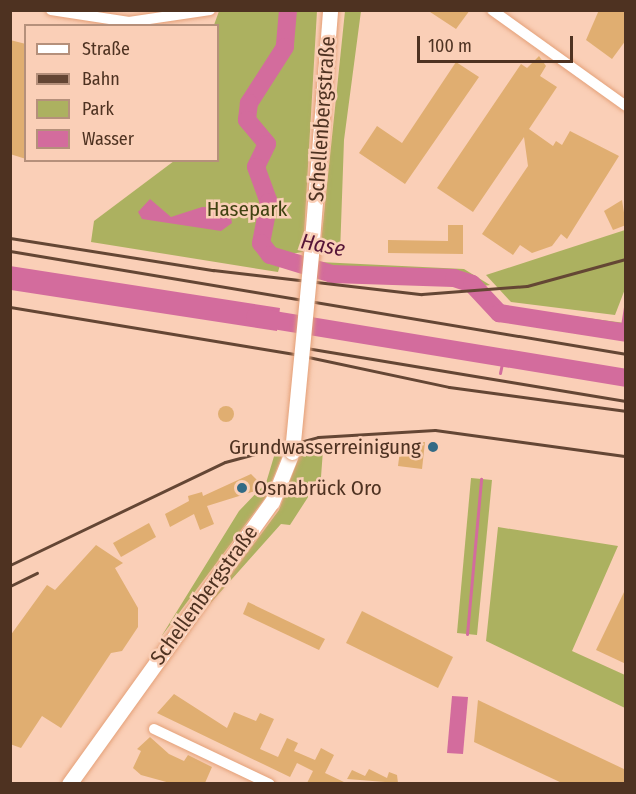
<!DOCTYPE html>
<html>
<head>
<meta charset="utf-8">
<style>
  body { margin:0 }
  #map { position:relative; width:636px; height:794px; overflow:hidden; background:#facfb7; font-family:"Fira Sans Condensed",sans-serif }
  div>[style] { position:absolute }
  [style*='--x'] { left:calc(var(--x)*1px); top:calc(var(--y)*1px); width:calc(var(--w)*1px); rotate:calc(var(--a)*1deg) }
  .green>* { inset:0; background:#acb160 }
  .water>* { inset:0; background:#d36c9d }
  .stream>* { height:3px; margin:-1.5px; padding:0 1.5px; transform-origin:1.5px; border-radius:1.5px; background:#d36c9d }
  .river>* { height:18px; margin:-9px; padding:0 9px; transform-origin:9px; border-radius:9px; background:#d36c9d }
  .building>* { inset:0; background:#e0ae71 }
  .round { border-radius:50% }
  .roads { filter:drop-shadow(0 0 2px #e4a078) drop-shadow(0 0 2px #e4a078) }
  .street>* { height:10px; margin:-5px; padding:0 5px; transform-origin:5px; border-radius:5px; background:#fff }
  .secondary>* { height:15px; margin:-7.5px; padding:0 7.5px; transform-origin:7.5px; border-radius:7.5px; background:#fff }
  .rail>* { height:3px; margin:-1.5px; padding:0 1.5px; transform-origin:1.5px; border-radius:1.5px; background:#644634 }
  .bridges { filter:drop-shadow(0 0 2px #e4a078) drop-shadow(0 0 2px #e4a078) }
  .secondary-bridge>* { height:15px; margin:-7.5px; padding:0 7.5px; transform-origin:7.5px; border-radius:7.5px; background:#fff }
  .dots>* { width:16px; height:16px; translate:-50% -50%; box-sizing:border-box; border:3px solid #facfb7; border-radius:50% }
  span { translate:-50% -50%; white-space:nowrap; text-align:center; line-height:1.15; -webkit-text-stroke:5px #facfb7; paint-order:stroke }
  .street-label { font-size:21px; color:#4e3221 }
  .park-label { font-size:21px; color:#404211 }
  .poi-label { font-size:21px; color:#4e3221 }
  .right { translate:-100% -50%; text-align:right }
  .left { translate:0 -50%; text-align:left }
  .water-label { font-size:22px; color:#551437; font-style:italic }
  .frame { position:absolute; inset:0; border:12px solid #4e3221; pointer-events:none }
  .legend { position:absolute; left:24px; top:24px; width:195px; height:138px; box-sizing:border-box; background:#facfb7; border:2px solid #b5907b; margin:0; padding:8px 10px; list-style:none; font-size:18px; color:#4e3221 }
  .legend li { display:flex; align-items:center; gap:12px; height:30px }
  .legend b { width:30px; border:2px solid #b5907b }
  .scale { position:absolute; left:417px; top:36px; width:156px; height:27px; box-sizing:border-box; border:3px solid #4e3221; border-top:0; padding-left:8px; font-size:18px; line-height:21px; white-space:nowrap; color:#4e3221; -webkit-text-stroke:4px #facfb7; paint-order:stroke }
</style>
</head>
<body>
<div id="map">
  <div class="green">
    <i style="clip-path:polygon(219px 11px,317px 11px,303px 252px,283px 255px,278px 272px,91px 242px,94px 221px,174px 161px,218px 160px,214px 25px)"></i>
    <i style="clip-path:polygon(345px 11px,361px 11px,344px 140px,340px 254px,320px 253px)"></i>
    <i style="clip-path:polygon(625px 230px,625px 289px,615px 315px,511px 302px,486px 275px)"></i>
    <i style="clip-path:polygon(319px 262px,464px 269px,490px 285px,476px 287px,454px 278px,332px 274px,318px 272px)"></i>
    <i style="clip-path:polygon(489px 305px,625px 323px,625px 338px,493px 320px)"></i>
    <i style="clip-path:polygon(323px 450px,321px 477px,290px 525px,281px 524px,207px 607px,279px 510px,301px 452px)"></i>
    <i style="clip-path:polygon(284px 451px,265px 498px,161px 637px,239px 511px,266px 483px,275px 453px)"></i>
    <i style="clip-path:polygon(471px 478px,492px 480px,477px 635px,457px 633px)"></i>
    <i style="clip-path:polygon(498px 527px,618px 546px,572px 651px,625px 675px,625px 708px,486px 641px)"></i>
  </div>
  <div class="water">
    <i style="clip-path:polygon(150px 199px,171px 217px,202px 207px,229px 208px,232px 223px,221px 231px,142px 219px,138px 212px)"></i>
    <i style="clip-path:polygon(10px 266px,280px 308px,277px 331px,11px 290px)"></i>
    <i style="clip-path:polygon(452px 696px,468px 697px,463px 754px,447px 753px)"></i>
  </div>
  <div class="stream">
    <i style="--x:621;--y:332;--w:33;--a:-81"></i>
    <i style="--x:500;--y:373;--w:14;--a:-78"></i>
    <i style="--x:467;--y:634;--w:156;--a:-84.8"></i>
  </div>
  <div class="river">
    <i style="--x:288;--y:10;--w:37;--a:95"></i>
    <i style="--x:285;--y:47;--w:67;--a:122.7"></i>
    <i style="--x:249;--y:103;--w:17;--a:97"></i>
    <i style="--x:247;--y:120;--w:31;--a:50"></i>
    <i style="--x:267;--y:144;--w:25;--a:116"></i>
    <i style="--x:256;--y:167;--w:37;--a:70"></i>
    <i style="--x:269;--y:202;--w:42;--a:101"></i>
    <i style="--x:261;--y:243;--w:15;--a:53"></i>
    <i style="--x:270;--y:255;--w:65;--a:17"></i>
    <i style="--x:332;--y:274;--w:122;--a:1.9"></i>
    <i style="--x:454;--y:278;--w:19;--a:18"></i>
    <i style="--x:472;--y:284;--w:40;--a:47"></i>
    <i style="--x:499;--y:313;--w:129;--a:8.9"></i>
    <i style="--x:255;--y:317;--w:376;--a:9.3"></i>
  </div>
  <div class="building">
    <i style="clip-path:polygon(427px 10px,470px 10px,456px 29px)"></i>
    <i style="clip-path:polygon(599px 10px,626px 10px,626px 40px,612px 59px,586px 40px)"></i>
    <i style="clip-path:polygon(10px 40px,26px 44px,26px 159px,10px 154px)"></i>
    <i style="clip-path:polygon(539px 56px,546px 66px,540px 76px,557px 87px,529px 129px,553px 146px,556px 141px,562px 145px,570px 131px,619px 156px,567px 239px,561px 234px,552px 246px,532px 253px,520px 245px,513px 255px,482px 234px,528px 166px,524px 137px,473px 212px,437px 188px,521px 64px,527px 68px)"></i>
    <i style="clip-path:polygon(456px 62px,479px 77px,405px 184px,359px 153px,377px 126px,402px 143px)"></i>
    <i style="clip-path:polygon(622px 200px,626px 225px,613px 230px,604px 211px)"></i>
    <i style="clip-path:polygon(448px 225px,463px 225px,463px 254px,388px 253px,388px 240px,448px 241px)"></i>
    <i class="round" style="left:218px;top:406px;width:16px;height:16px"></i>
    <i style="clip-path:polygon(425px 442px,422px 469px,398px 466px,401px 443px)"></i>
    <i style="clip-path:polygon(251px 474px,258px 481px,258px 490px,207px 506px,214px 524px,200px 530px,194px 514px,170px 527px,165px 514px,189px 501px,188px 496px,202px 492px,203px 496px)"></i>
    <i style="clip-path:polygon(149px 523px,156px 537px,121px 557px,113px 543px)"></i>
    <i style="clip-path:polygon(96px 545px,123px 563px,115px 568px,138px 608px,138px 627px,122px 651px,111px 653px,61px 728px,42px 716px,21px 748px,10px 744px,10px 636px,47px 585px,55px 590px)"></i>
    <i style="clip-path:polygon(626px 588px,626px 664px,596px 650px)"></i>
    <i style="clip-path:polygon(248px 602px,325px 639px,319px 650px,243px 614px)"></i>
    <i style="clip-path:polygon(362px 611px,453px 657px,438px 688px,346px 643px)"></i>
    <i style="clip-path:polygon(174px 694px,227px 728px,234px 712px,256px 721px,260px 713px,274px 719px,260px 749px,278px 757px,287px 738px,298px 743px,294px 751px,315px 760px,321px 748px,334px 755px,325px 773px,346px 783px,307px 783px,313px 771px,297px 763px,290px 777px,157px 713px)"></i>
    <i style="clip-path:polygon(478px 700px,626px 770px,626px 783px,562px 783px,474px 742px)"></i>
    <i style="clip-path:polygon(150px 737px,169px 754px,184px 761px,188px 755px,212px 767px,205px 783px,170px 783px,141px 775px,133px 768px,141px 751px,137px 749px)"></i>
    <i style="clip-path:polygon(369px 769px,387px 778px,389px 772px,397px 775px,398px 783px,347px 779px,352px 770px,365px 776px)"></i>
  </div>
  <div class="roads">
    <div class="street">
      <i style="--x:51;--y:10;--w:79;--a:8.7"></i>
      <i style="--x:129;--y:22;--w:82;--a:-8.4"></i>
      <i style="--x:492;--y:10;--w:165;--a:35.6"></i>
      <i style="--x:154;--y:729;--w:128;--a:25.4"></i>
    </div>
    <div class="secondary">
      <i style="--x:311;--y:253;--w:244;--a:-85.5"></i>
      <i style="--x:69;--y:784;--w:347;--a:-54.3"></i>
      <i style="--x:272;--y:502;--w:54;--a:-68.2"></i>
    </div>
  </div>
  <div class="rail">
    <i style="--x:10;--y:238;--w:206;--a:9"></i>
    <i style="--x:213;--y:270;--w:210;--a:6.6"></i>
    <i style="--x:422;--y:294;--w:105;--a:-4.4"></i>
    <i style="--x:527;--y:286;--w:103;--a:-15.3"></i>
    <i style="--x:10;--y:251;--w:625;--a:9.49"></i>
    <i style="--x:10;--y:307;--w:288;--a:9.4"></i>
    <i style="--x:294;--y:354;--w:158;--a:12"></i>
    <i style="--x:449;--y:387;--w:179;--a:7.7"></i>
    <i style="--x:300;--y:347;--w:330;--a:9.4"></i>
    <i style="--x:10;--y:565;--w:238;--a:-25.6"></i>
    <i style="--x:225;--y:462;--w:96;--a:-15"></i>
    <i style="--x:318;--y:437;--w:117;--a:-3.4"></i>
    <i style="--x:435;--y:430;--w:193;--a:7.8"></i>
    <i style="--x:10;--y:586;--w:30;--a:-26"></i>
  </div>
  <div class="bridges">
    <div class="secondary-bridge">
      <i style="--x:292;--y:452;--w:200;--a:-84.5"></i>
    </div>
  </div>
  <div class="dots">
    <i style="left:433px;top:447px;background:#336a85"></i>
    <i style="left:242px;top:488px;background:#336a85"></i>
  </div>
  <div class="street-label">
    <span style="left:322px;top:119px;rotate:-86deg">Schellenbergstraße</span>
    <span style="left:204px;top:595px;rotate:-54deg">Schellenbergstraße</span>
  </div>
  <div class="park-label">
    <span style="left:247px;top:209px">Hasepark</span>
  </div>
  <div class="poi-label">
    <span class="right" style="left:421px;top:447px">Grundwasserreinigung</span>
    <span class="left" style="left:254px;top:488px">Osnabrück Oro</span>
  </div>
  <div class="water-label">
    <span style="left:323px;top:245px;rotate:11deg">Hase</span>
  </div>
  <div class="frame"></div>
  <ul class="legend">
  <li><b style="height:8px;background:#fff"></b>Straße</li>
  <li><b style="height:8px;background:#644634"></b>Bahn</li>
  <li><b style="height:16px;background:#acb160"></b>Park</li>
  <li><b style="height:16px;background:#d36c9d"></b>Wasser</li>
  </ul>
  <div class="scale">100 m</div>
</div>
</body>
</html>
